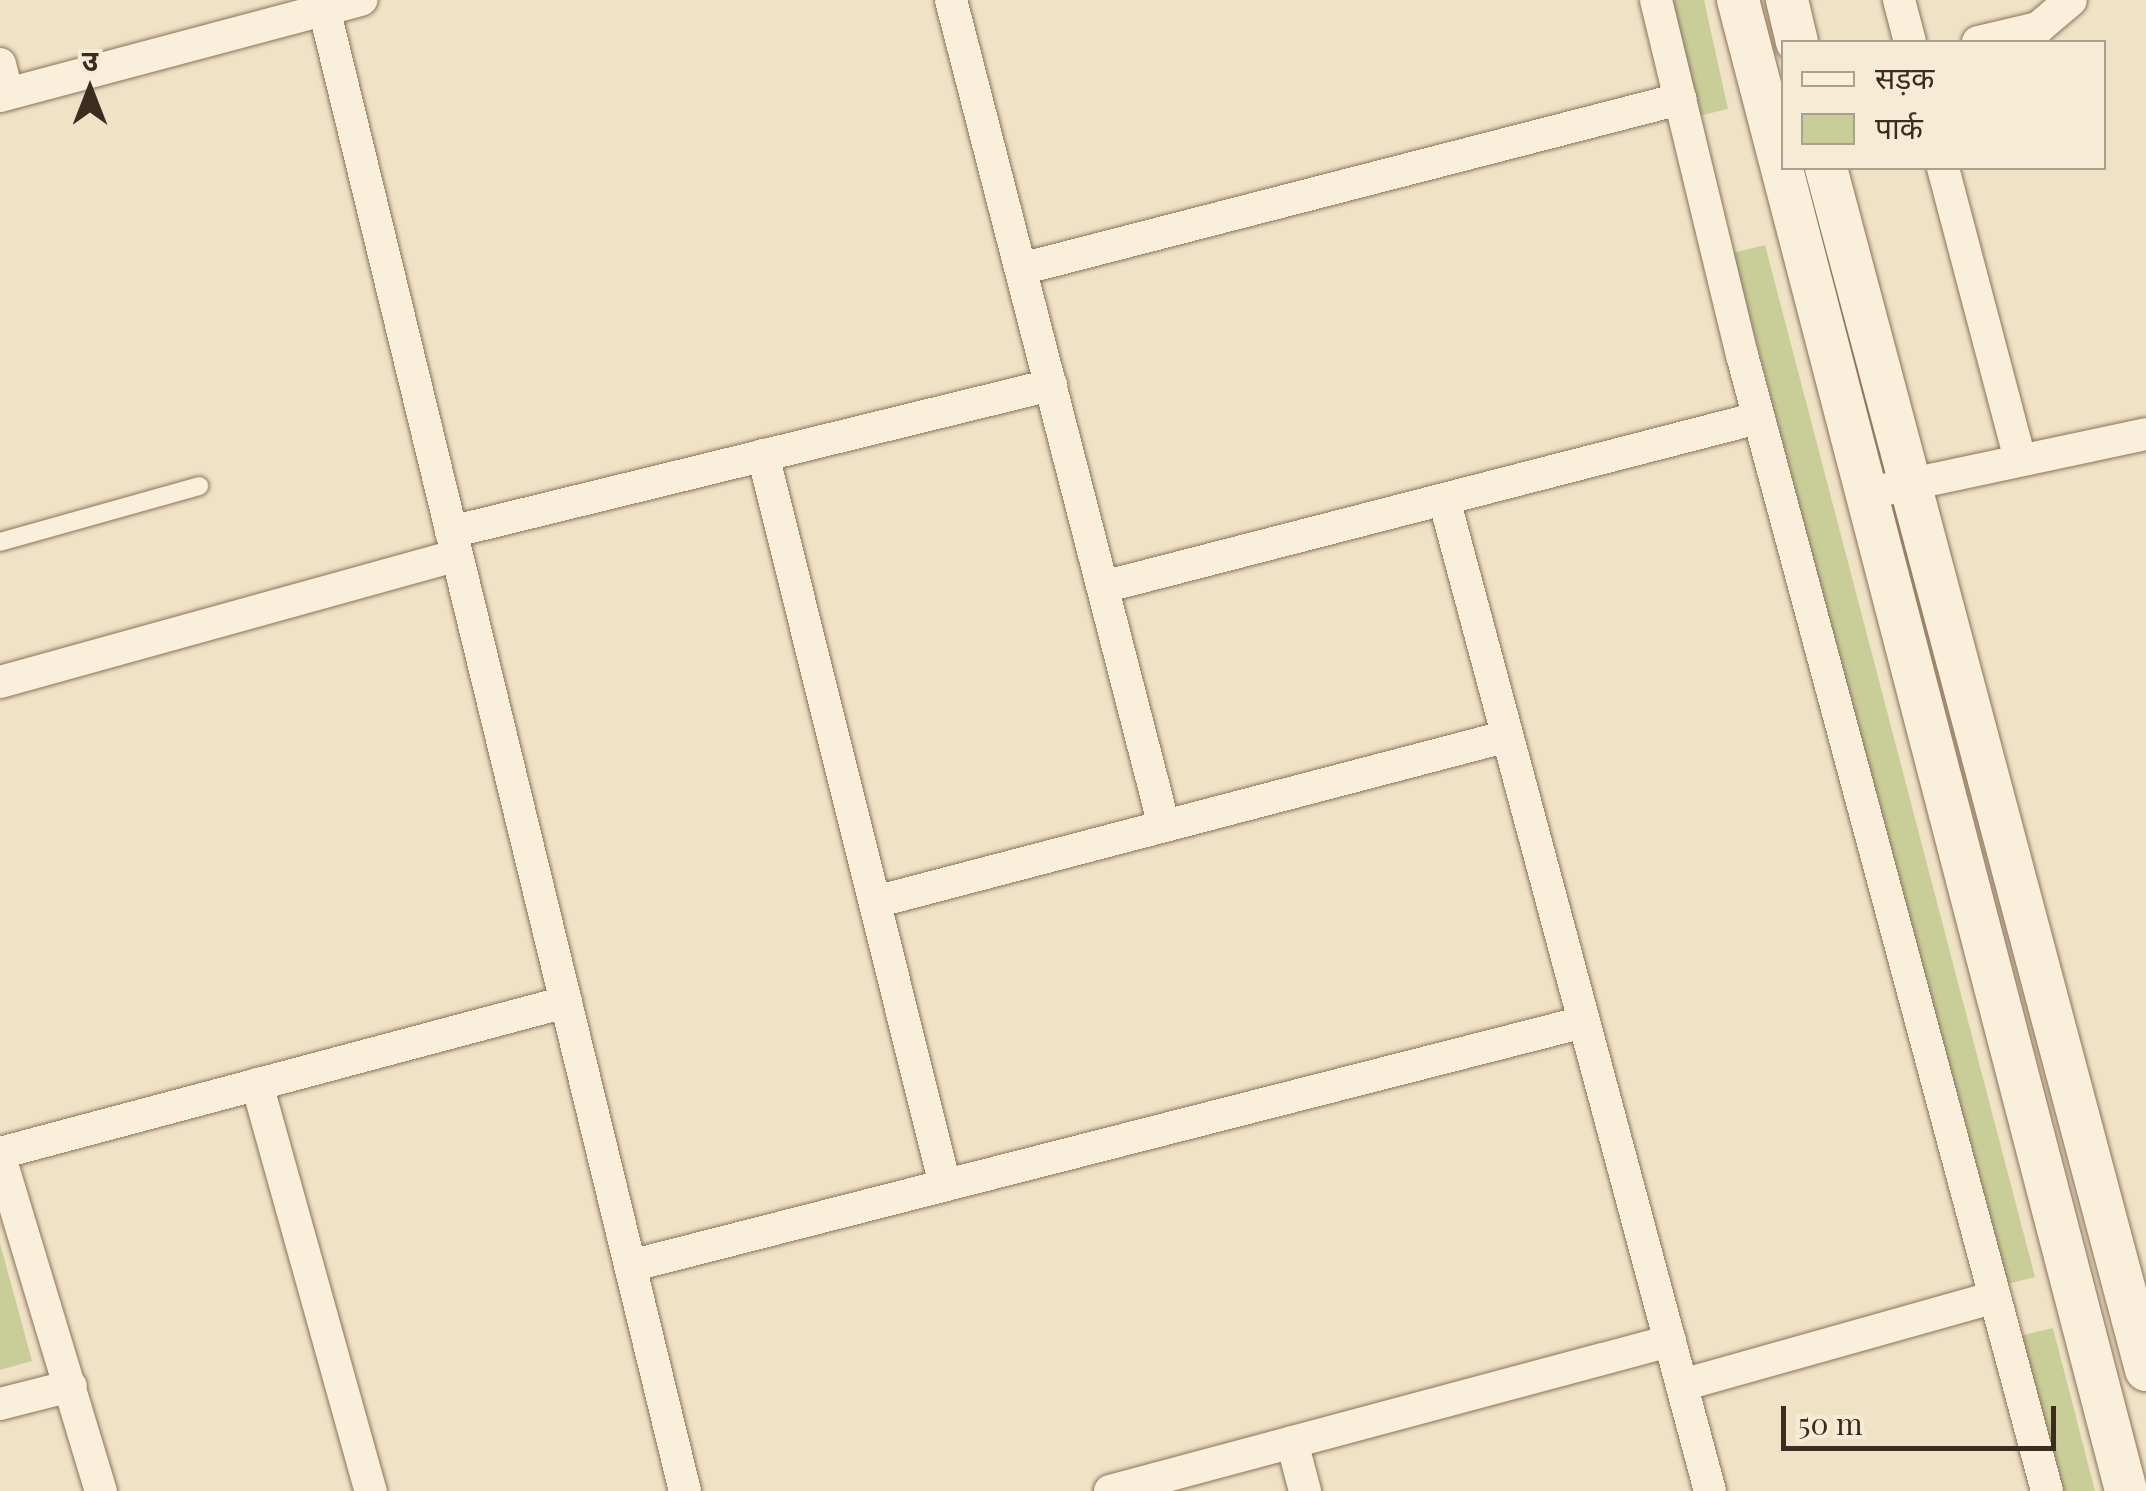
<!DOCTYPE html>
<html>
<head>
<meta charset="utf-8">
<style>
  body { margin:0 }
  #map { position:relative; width:2146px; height:1491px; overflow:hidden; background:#efe2c6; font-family:"Playfair Display","Noto Sans Devanagari",serif }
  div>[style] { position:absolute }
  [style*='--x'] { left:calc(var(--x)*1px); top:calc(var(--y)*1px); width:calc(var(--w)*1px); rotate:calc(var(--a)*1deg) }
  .green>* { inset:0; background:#c9ce99 }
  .roads { filter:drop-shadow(0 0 2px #8b735b) drop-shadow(0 0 2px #8b735b) }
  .service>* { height:18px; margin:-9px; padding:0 9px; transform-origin:9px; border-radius:9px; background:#f9efda }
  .minor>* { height:32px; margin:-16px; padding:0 16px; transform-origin:16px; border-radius:16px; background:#f9efda }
  .tertiary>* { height:42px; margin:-21px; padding:0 21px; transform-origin:21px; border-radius:21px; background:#f9efda }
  span { translate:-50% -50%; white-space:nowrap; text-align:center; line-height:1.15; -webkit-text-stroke:9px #f6ecd6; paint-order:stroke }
  .legend { position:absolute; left:1781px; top:40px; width:325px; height:130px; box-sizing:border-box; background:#f6ecd6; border:2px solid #ab9f8d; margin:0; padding:12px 18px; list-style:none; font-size:30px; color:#3b2c1f }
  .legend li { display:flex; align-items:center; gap:20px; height:50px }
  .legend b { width:50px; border:2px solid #ab9f8d }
  .north { position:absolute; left:40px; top:40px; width:100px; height:100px; -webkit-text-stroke:8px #f6ecd6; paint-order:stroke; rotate:0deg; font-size:28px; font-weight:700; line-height:40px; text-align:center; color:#3b2c1f }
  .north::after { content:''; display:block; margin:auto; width:35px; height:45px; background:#3b2c1f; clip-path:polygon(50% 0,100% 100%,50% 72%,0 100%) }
  .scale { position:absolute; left:1781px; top:1406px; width:275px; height:45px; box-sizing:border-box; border:5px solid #3b2c1f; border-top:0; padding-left:12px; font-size:30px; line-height:35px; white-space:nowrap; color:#3b2c1f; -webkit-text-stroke:8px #f6ecd6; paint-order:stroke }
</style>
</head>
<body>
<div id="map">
  <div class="green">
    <i style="clip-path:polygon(1669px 0,1704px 0,1728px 109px,1694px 117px)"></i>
    <i style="clip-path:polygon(1765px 245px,2035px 1277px,2003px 1285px,1733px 253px)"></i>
    <i style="clip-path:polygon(0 1243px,32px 1361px,0 1370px)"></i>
    <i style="clip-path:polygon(2053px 1328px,2095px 1491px,2060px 1491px,2020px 1336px)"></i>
  </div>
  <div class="roads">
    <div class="service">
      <i style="--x:0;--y:542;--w:207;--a:-15.7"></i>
    </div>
    <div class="minor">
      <i style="--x:322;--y:0;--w:1535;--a:76.32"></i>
      <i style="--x:951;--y:0;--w:853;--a:75.54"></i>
      <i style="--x:1656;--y:0;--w:365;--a:76.4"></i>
      <i style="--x:1742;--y:355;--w:1176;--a:74.97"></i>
      <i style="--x:1899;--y:0;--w:43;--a:75.3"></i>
      <i style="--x:1978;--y:42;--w:62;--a:-13.1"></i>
      <i style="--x:2038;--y:28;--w:43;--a:-40.3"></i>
      <i style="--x:0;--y:64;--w:30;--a:76"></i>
      <i style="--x:0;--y:96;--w:374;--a:-14.9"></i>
      <i style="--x:1943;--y:168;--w:297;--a:75.2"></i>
      <i style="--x:1021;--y:269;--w:681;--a:-14.47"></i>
      <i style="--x:763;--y:455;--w:752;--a:76"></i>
      <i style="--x:1864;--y:494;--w:288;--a:-12"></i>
      <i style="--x:1444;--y:499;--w:1027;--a:74.99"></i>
      <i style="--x:451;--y:532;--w:618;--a:-13.77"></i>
      <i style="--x:1103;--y:587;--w:676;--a:-14.47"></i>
      <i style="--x:0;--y:682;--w:474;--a:-15.5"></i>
      <i style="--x:875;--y:902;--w:654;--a:-14.69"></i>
      <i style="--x:257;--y:1084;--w:423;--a:74.4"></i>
      <i style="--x:0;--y:1153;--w:586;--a:-14.94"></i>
      <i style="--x:0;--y:1157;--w:349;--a:73.2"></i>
      <i style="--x:630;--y:1266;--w:985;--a:-14.35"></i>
      <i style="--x:1682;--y:1385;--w:325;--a:-15.7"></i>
      <i style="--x:0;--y:1404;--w:73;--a:-14.2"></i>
      <i style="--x:1292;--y:1442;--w:51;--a:75.1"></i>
      <i style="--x:1110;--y:1491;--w:580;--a:-15"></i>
    </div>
    <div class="tertiary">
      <i style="--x:1738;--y:0;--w:1541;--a:75.41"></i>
      <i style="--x:1787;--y:0;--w:43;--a:76.6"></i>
      <i style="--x:1826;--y:168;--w:1244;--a:75.09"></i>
    </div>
  </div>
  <ul class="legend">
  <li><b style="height:12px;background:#f9efda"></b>सड़क</li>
  <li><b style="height:28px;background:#c9ce99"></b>पार्क</li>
  </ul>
  <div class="north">उ</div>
  <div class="scale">50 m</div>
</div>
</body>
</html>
